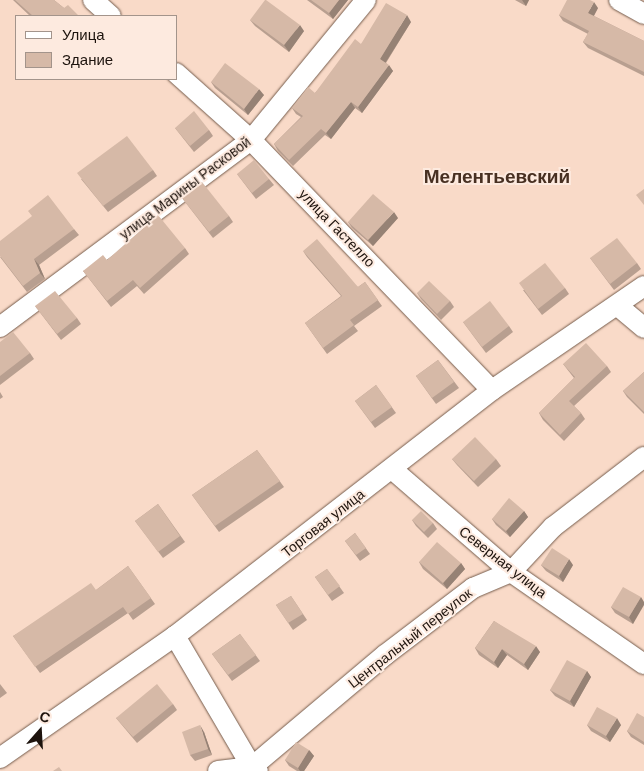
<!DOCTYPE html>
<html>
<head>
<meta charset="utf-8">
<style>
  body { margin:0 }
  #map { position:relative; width:644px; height:771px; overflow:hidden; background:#f9dac8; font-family:Helvetica,sans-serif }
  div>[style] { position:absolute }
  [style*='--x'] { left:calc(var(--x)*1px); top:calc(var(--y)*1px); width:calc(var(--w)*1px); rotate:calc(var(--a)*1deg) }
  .roads { filter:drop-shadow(0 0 1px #755c4c) drop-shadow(0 0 1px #755c4c) }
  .minor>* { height:20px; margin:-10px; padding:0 10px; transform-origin:10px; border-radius:10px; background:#fff }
  .wall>* { inset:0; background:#b89f90 }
  .shaded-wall>* { inset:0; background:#968275 }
  .building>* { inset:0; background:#d6b9a7 }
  span { translate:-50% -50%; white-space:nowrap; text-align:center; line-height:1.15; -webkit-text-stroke:4px #fdeadf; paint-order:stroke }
  .street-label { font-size:14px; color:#1d130d }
  .district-label { font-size:19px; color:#483022; font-weight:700 }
  .legend { position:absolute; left:15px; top:15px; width:162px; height:65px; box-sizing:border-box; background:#fdeadf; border:1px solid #a3948b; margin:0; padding:6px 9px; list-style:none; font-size:15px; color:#1d130d }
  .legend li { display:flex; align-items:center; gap:10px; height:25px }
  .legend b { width:25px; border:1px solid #a3948b }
  .north { position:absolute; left:15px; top:706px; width:50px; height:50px; -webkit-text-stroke:4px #fdeadf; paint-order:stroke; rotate:19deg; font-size:14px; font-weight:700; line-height:20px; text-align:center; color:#1d130d }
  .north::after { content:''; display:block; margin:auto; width:18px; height:22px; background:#1d130d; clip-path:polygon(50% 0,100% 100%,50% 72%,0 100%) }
</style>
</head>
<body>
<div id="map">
  <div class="roads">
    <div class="minor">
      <i style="--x:93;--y:0;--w:24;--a:42"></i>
      <i style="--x:619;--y:0;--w:29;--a:29"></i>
      <i style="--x:176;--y:73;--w:101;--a:41.8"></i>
      <i style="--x:251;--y:140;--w:347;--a:46.1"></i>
      <i style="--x:618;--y:306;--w:34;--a:40"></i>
      <i style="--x:0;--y:327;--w:313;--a:-36.7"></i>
      <i style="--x:251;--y:140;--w:181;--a:-50.6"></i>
      <i style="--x:392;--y:469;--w:157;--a:40.9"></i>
      <i style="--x:511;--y:572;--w:162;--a:34.7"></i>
      <i style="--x:175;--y:636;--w:152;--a:59.6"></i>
      <i style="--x:252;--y:767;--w:7;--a:34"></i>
      <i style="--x:0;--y:758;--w:213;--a:-34.9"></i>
      <i style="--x:175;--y:636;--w:401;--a:-37.8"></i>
      <i style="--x:492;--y:390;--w:184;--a:-34.4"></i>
      <i style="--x:218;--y:771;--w:34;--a:-7"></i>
      <i style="--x:252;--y:767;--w:174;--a:-40.1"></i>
      <i style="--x:385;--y:655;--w:111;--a:-37.3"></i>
      <i style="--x:473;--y:588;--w:41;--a:-22.8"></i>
      <i style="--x:511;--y:572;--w:62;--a:-47"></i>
      <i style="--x:553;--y:527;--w:115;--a:-37.6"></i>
    </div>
  </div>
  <div class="wall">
    <i style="clip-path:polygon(13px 0,54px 0,64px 8px,79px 16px,30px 16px)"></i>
    <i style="clip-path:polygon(307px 0,348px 0,333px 19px)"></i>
    <i style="clip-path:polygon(515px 0,529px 0,526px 6px)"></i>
    <i style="clip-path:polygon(598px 8px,594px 16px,644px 41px,644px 76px,588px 48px,583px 42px,588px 34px,563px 21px,559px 15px)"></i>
    <i style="clip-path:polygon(250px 20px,304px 31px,289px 52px,255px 26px)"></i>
    <i style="clip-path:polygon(411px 22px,386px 63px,393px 71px,362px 113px,355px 108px,331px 139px,325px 135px,293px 166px,278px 151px,274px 144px,301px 117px,296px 114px,292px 108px,315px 93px,361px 44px)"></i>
    <i style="clip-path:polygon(211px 82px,264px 95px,248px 115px,215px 88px)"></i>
    <i style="clip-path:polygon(175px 128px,209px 130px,213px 136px,194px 152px)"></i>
    <i style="clip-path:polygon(153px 170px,157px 176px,108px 212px,81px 179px)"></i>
    <i style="clip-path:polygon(237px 174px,269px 179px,274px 185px,256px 199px)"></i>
    <i style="clip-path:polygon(182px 198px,229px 216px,233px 222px,213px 238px)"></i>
    <i style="clip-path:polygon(398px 218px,373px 246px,352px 228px,348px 222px)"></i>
    <i style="clip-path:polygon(74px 229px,79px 235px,39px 265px,45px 279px,27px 292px,0 257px)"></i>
    <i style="clip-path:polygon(185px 248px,189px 254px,144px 294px,137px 286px,111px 307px,83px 271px,107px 260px)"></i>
    <i style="clip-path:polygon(303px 251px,358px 287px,365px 282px,382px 306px,354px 326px,358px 331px,327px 354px,305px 323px,341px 296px,307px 257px)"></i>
    <i style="clip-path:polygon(590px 258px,637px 263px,641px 269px,614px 290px)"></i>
    <i style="clip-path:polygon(565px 288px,569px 294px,542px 315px,523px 290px)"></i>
    <i style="clip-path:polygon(417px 293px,450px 301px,454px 307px,441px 320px,421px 299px)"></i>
    <i style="clip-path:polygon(35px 306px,77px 318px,81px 324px,61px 340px)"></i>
    <i style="clip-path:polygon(463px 322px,509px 326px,513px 332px,486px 353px)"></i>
    <i style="clip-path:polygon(0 342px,30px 353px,34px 359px,0 385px)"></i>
    <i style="clip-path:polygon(438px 360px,459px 388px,436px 404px,416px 376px)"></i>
    <i style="clip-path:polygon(563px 364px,607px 366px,611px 372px,574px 406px,581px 413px,585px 419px,564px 441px,543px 420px,539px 413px,574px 378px)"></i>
    <i style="clip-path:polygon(644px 372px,644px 414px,627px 397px,623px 391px)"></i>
    <i style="clip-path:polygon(376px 385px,396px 413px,375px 428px,355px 401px)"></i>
    <i style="clip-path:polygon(0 392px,3px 397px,0 399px)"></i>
    <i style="clip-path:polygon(257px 450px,284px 487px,219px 532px,192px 495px)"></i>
    <i style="clip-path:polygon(452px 459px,496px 459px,501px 466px,478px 487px,457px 465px)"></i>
    <i style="clip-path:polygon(158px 504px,185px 542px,163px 558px,135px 521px)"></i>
    <i style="clip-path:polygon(524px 511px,528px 517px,510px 537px,496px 525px,492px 519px)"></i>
    <i style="clip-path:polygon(412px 520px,433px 523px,437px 529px,428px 538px,416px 526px)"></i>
    <i style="clip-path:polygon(355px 533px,370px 554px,360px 561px,345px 541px)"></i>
    <i style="clip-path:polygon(419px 562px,461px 563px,465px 569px,447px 589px,423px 569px)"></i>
    <i style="clip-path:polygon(541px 565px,573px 565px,563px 582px,546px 571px)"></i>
    <i style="clip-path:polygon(128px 566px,155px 604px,133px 620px,128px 613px,40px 673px,13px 636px,96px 590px)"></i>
    <i style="clip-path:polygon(327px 569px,344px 593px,332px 601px,315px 577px)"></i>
    <i style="clip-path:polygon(291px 596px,307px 620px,293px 630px,276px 605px)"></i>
    <i style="clip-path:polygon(641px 597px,633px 624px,615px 613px,611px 607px)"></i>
    <i style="clip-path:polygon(494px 621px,540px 652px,528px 670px,507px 655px,498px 668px,479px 655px,475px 648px)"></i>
    <i style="clip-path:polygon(240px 634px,260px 661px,232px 681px,212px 654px)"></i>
    <i style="clip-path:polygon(587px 671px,591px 677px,574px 707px,555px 696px,550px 690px)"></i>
    <i style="clip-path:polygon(0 684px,7px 693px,0 698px)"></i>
    <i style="clip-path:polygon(173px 704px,177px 710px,137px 743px,116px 718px)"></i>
    <i style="clip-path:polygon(644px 717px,644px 745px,631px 737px,627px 731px)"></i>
    <i style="clip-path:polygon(587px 725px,621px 725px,610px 742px,591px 731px)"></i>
    <i style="clip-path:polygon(204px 732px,212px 755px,195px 761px,190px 755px)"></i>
    <i style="clip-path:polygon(309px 750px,314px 756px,304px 771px,297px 771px,289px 766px,285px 760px)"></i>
  </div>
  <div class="shaded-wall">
    <i style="clip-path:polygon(339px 0,348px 0,333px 19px,329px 13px)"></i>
    <i style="clip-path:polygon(522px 0,529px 0,526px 6px)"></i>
    <i style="clip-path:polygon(594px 2px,598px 8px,592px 19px,588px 13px)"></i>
    <i style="clip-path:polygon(407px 15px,411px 22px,384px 65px,380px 59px)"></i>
    <i style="clip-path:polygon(300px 25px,304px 31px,289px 52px,284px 45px)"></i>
    <i style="clip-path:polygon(389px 65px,393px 71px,362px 113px,358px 107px)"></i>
    <i style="clip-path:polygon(259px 89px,264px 95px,248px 115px,244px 109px)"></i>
    <i style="clip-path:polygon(351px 102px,355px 108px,331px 139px,326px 133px)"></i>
    <i style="clip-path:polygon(394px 212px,398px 218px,373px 246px,368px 240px)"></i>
    <i style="clip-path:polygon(34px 259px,39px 265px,45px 279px,40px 273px)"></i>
    <i style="clip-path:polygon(524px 511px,528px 517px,510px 537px,506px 531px)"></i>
    <i style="clip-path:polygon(569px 559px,573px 565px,563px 582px,559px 576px)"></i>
    <i style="clip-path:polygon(461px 563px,465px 569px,447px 589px,443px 583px)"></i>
    <i style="clip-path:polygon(641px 597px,644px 602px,644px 605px,633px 624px,629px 617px)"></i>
    <i style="clip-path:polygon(536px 646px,540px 652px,528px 670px,524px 664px)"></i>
    <i style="clip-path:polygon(502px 649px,507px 655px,498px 668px,494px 662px)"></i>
    <i style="clip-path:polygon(587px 671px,591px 677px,574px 707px,570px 701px)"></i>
    <i style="clip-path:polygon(617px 718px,621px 725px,610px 742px,606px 736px)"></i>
    <i style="clip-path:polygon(200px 725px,204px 732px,212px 755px,208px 749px)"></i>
    <i style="clip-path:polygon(309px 750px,314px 756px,304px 771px,300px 771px,298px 768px)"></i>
  </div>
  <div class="building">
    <i style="clip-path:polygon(15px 0,54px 0,64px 8px,68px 5px,79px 16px,33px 16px)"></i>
    <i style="clip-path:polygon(265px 0,266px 0,300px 25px,284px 45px,250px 20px)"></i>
    <i style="clip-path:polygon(311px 0,339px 0,329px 13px)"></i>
    <i style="clip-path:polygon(567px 0,590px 0,594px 2px,588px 13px,644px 41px,644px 72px,583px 42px,589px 31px,559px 15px)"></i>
    <i style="clip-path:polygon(386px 3px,407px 15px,380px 59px,389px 65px,358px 107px,351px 102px,326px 133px,321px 129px,289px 160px,274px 144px,303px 116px,292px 108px,308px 87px,315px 93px,355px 39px,361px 44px)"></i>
    <i style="clip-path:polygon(225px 63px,259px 89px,244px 109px,211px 82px)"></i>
    <i style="clip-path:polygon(194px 111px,209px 130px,190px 146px,175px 128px)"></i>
    <i style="clip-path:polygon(127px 136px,153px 170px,103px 206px,77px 173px)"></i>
    <i style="clip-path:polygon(254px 160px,269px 179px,252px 193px,237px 174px)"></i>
    <i style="clip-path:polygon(202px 182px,229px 216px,209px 232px,182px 198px)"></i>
    <i style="clip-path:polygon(644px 189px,644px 205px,636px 195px)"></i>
    <i style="clip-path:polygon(373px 194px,394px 212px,368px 240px,348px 222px)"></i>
    <i style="clip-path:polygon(48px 195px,74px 229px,34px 259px,40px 273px,23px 286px,0 256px,0 241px,32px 216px,28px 211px)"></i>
    <i style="clip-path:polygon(158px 215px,185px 248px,140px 288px,133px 280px,107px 301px,83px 271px,103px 255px,107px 260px)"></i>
    <i style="clip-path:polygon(617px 238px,637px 263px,610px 284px,590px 258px)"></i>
    <i style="clip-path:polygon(317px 239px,358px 287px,365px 282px,378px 300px,350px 320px,354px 325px,323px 348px,305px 323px,342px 296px,303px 251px)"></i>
    <i style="clip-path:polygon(545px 263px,565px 288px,538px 309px,519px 283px)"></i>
    <i style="clip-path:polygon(429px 281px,450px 301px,437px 314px,417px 293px)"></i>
    <i style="clip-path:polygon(55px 291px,77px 318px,57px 334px,35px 306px)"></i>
    <i style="clip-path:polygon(490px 301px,509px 326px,482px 347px,463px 322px)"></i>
    <i style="clip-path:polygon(13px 332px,30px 353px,0 376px,0 342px)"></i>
    <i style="clip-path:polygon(586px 343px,607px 366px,569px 401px,581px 413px,560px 435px,539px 413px,575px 377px,563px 364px)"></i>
    <i style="clip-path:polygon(438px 360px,454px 382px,432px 398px,416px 376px)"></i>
    <i style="clip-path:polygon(644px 372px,644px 412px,623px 391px)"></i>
    <i style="clip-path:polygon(376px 385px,392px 407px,371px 422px,355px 401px)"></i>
    <i style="clip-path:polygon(475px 437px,496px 459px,474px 481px,452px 459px)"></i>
    <i style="clip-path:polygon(257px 450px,280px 481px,215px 526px,192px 495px)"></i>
    <i style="clip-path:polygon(509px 498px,524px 511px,506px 531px,492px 519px)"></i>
    <i style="clip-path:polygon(158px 504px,180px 536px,158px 552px,135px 521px)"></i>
    <i style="clip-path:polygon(421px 511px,433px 523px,424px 532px,412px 520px)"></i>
    <i style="clip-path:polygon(355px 533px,366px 548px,356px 555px,345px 541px)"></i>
    <i style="clip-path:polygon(437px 542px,461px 563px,443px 583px,419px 562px)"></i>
    <i style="clip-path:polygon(552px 548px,569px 559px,559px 576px,541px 565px)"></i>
    <i style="clip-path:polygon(128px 566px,151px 598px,128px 614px,123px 607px,35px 667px,13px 636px,91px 583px,96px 590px)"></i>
    <i style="clip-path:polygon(327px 569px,340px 586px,328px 595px,315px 577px)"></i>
    <i style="clip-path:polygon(623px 587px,641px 597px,629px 617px,611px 607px)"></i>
    <i style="clip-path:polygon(291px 596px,303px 614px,288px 623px,276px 605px)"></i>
    <i style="clip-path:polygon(494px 621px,536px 646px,524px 664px,502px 649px,494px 662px,475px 648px)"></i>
    <i style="clip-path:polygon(240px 634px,256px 655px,228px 675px,212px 654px)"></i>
    <i style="clip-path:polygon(567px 660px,587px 671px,570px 701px,550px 690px)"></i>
    <i style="clip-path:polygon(157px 684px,173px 704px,133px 737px,116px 718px)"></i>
    <i style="clip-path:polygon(597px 707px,617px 718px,606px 736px,587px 725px)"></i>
    <i style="clip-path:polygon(637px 713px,644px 717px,644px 742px,627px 731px)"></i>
    <i style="clip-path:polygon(200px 725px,208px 749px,190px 755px,182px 732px)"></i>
    <i style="clip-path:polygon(296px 742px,309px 750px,298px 768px,285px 760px)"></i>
    <i style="clip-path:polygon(59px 767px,62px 771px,53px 771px)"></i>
  </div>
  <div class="street-label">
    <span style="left:185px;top:188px;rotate:-37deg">улица Марины Расковой</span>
    <span style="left:337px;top:228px;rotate:46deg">улица Гастелло</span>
    <span style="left:323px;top:523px;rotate:-38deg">Торговая улица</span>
    <span style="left:503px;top:562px;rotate:38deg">Северная улица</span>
    <span style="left:410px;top:638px;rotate:-38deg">Центральный переулок</span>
  </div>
  <div class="district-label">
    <span style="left:497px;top:177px">Мелентьевский</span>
  </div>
  <ul class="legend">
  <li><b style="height:6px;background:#fff"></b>Улица</li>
  <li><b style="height:14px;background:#d6b9a7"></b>Здание</li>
  </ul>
  <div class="north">С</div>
</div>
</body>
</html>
